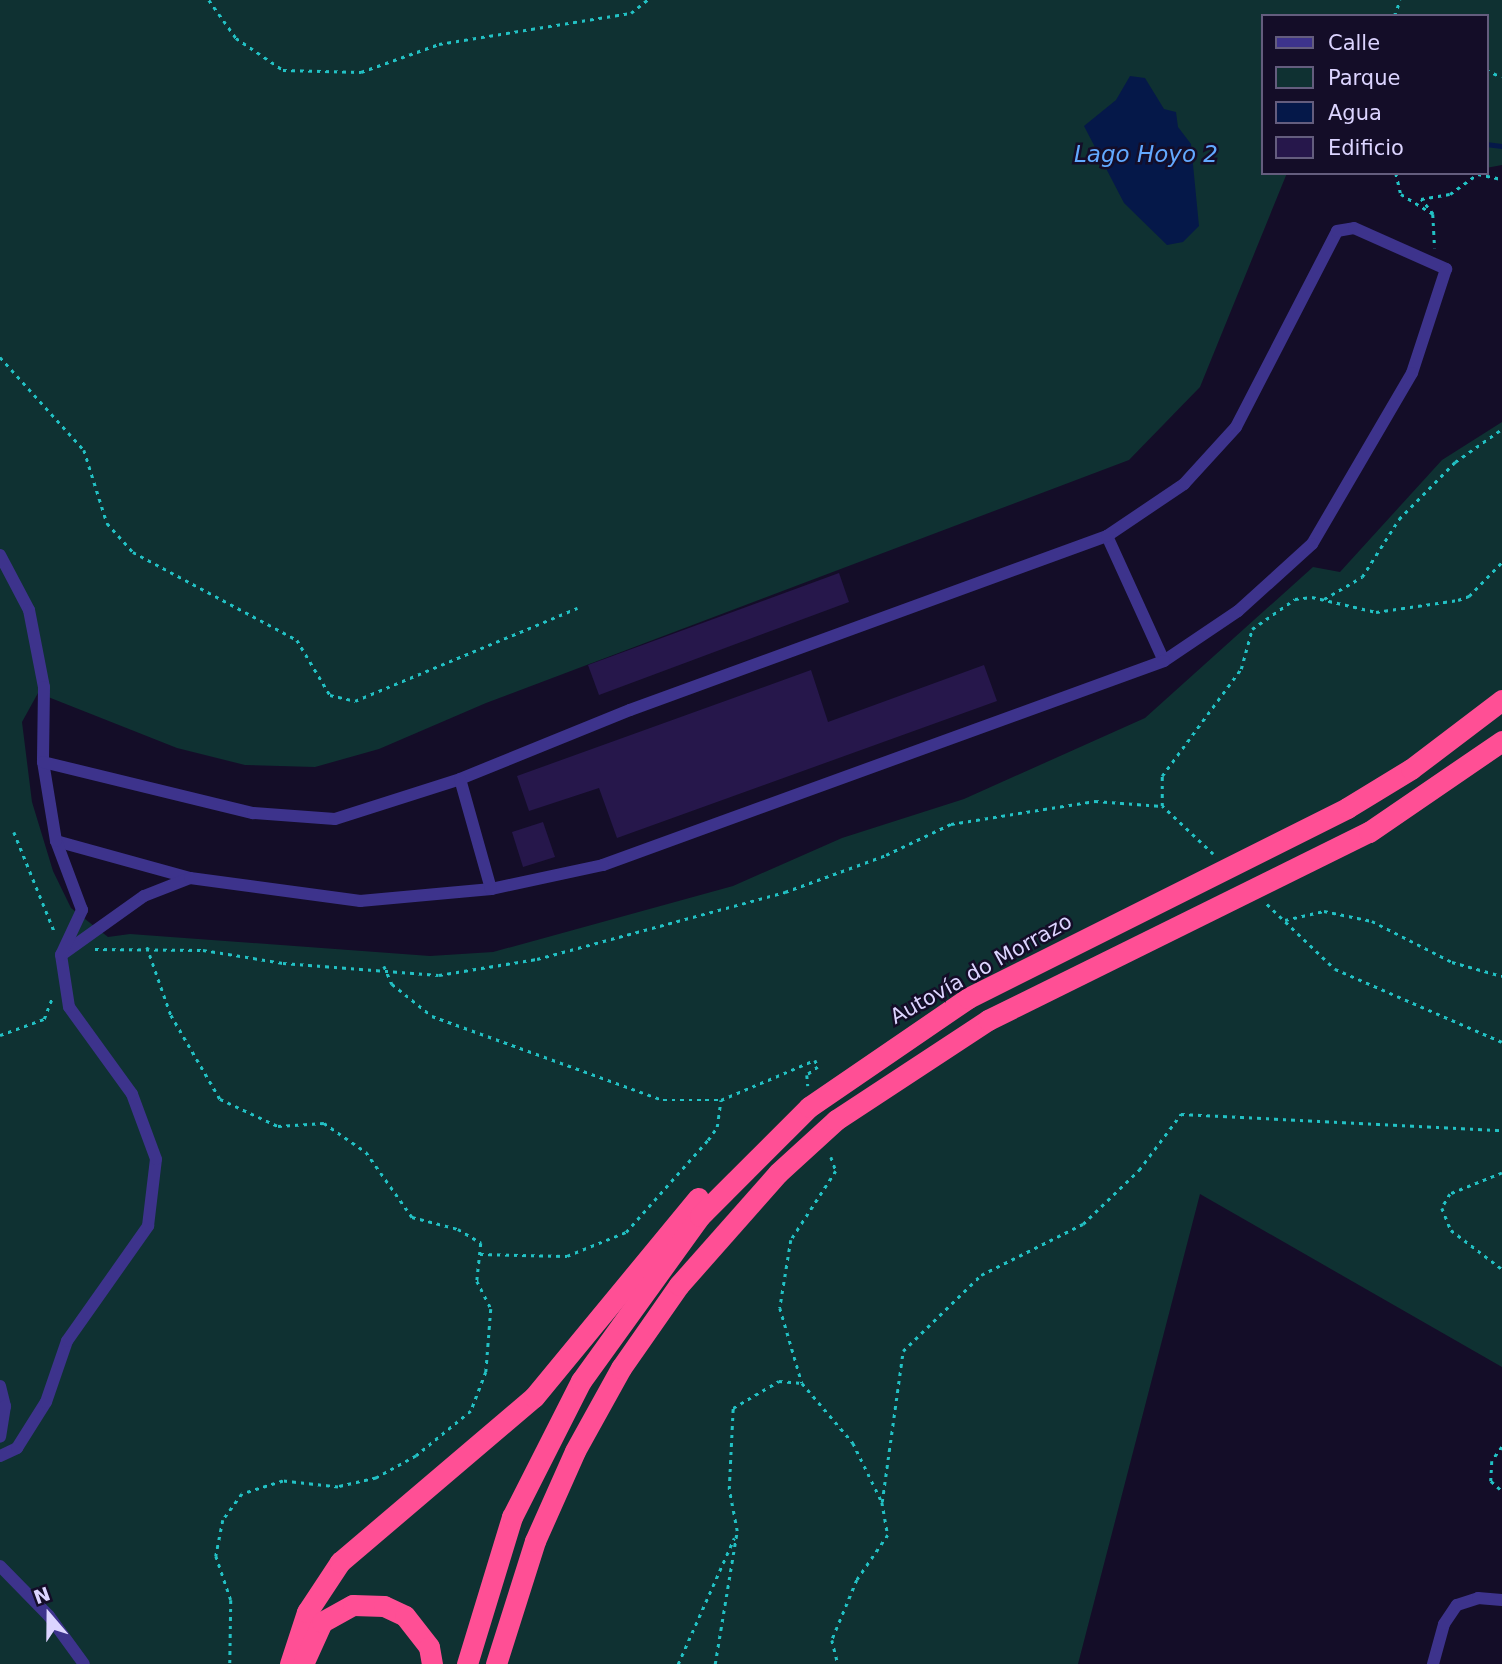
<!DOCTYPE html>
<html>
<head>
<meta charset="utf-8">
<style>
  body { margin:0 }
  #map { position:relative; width:1502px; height:1664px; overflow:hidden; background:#140d28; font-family:"DejaVu Sans",sans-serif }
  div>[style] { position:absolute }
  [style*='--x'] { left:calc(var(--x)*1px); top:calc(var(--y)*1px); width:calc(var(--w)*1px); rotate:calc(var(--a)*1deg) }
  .green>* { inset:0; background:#0f3132 }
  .water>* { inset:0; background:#051849 }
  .stream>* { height:4.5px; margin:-2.25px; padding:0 2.25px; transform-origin:2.25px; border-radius:2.25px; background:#051849 }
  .building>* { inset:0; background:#26174b }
  .path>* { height:2.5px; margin-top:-1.25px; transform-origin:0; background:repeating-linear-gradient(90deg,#22c1c4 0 3.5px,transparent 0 8.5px) }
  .street>* { height:12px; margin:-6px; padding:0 6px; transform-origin:6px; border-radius:6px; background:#3d338c }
  .highway>* { height:21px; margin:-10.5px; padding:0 10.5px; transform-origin:10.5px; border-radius:10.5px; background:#ff4f95 }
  span { translate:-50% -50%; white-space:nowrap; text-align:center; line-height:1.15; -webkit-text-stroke:5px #140d28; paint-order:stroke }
  .street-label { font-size:21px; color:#dcd4ff }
  .water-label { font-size:23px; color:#62a9ff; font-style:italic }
  .legend { position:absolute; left:1261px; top:14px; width:228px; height:161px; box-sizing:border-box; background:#140d28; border:2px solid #645d7e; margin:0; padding:9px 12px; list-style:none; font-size:21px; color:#dcd4ff }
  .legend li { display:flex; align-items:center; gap:14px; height:35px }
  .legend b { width:35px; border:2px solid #645d7e }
  .north { position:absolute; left:14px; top:1580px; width:70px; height:70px; -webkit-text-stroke:5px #140d28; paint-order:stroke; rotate:340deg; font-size:19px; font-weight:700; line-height:28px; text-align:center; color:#dcd4ff }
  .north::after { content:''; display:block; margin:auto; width:24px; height:32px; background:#dcd4ff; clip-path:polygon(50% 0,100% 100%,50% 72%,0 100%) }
</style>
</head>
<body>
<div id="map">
  <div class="green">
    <i style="clip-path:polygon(0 0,1502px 0,1502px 165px,1486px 168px,1486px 16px,1262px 16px,1262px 173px,1287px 173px,1200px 387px,1129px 460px,486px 703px,379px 749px,315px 767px,245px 765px,177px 748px,38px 693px,22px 722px,32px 802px,53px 871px,71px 908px,108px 937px,130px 934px,430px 956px,493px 952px,733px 886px,842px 838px,964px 799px,1145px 718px,1313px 567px,1340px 572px,1442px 460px,1502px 422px,1502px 1367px,1200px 1194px,1078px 1664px,0 1664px)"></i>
  </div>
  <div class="water">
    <i style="clip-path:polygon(1130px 76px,1145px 78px,1164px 109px,1176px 112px,1178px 127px,1191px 144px,1199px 226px,1183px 242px,1167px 245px,1124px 203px,1084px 126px,1116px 100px)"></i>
  </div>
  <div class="stream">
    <i style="--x:1486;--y:144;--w:16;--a:7"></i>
  </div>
  <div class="building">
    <i style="clip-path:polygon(839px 573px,849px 602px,599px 695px,588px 665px)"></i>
    <i style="clip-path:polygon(984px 665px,997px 701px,617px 838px,599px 788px,529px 811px,517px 776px,811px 670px,828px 722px)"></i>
    <i style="clip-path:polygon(543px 822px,555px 857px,523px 867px,512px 832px)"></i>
  </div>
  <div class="path">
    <i style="--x:209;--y:0;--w:47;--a:54.6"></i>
    <i style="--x:236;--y:38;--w:57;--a:34.2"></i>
    <i style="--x:283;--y:70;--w:78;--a:1.5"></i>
    <i style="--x:361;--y:72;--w:83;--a:-19.7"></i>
    <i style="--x:439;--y:44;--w:194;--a:-9.2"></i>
    <i style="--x:631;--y:13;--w:21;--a:-39"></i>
    <i style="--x:1394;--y:16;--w:17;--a:-69"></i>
    <i style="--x:1486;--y:70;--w:17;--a:24"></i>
    <i style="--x:1396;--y:173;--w:22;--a:77"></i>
    <i style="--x:1401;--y:194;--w:38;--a:32"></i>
    <i style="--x:1433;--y:214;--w:34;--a:87"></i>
    <i style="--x:1433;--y:214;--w:19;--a:-129"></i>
    <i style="--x:1421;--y:199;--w:29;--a:-10"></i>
    <i style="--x:1450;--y:194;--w:34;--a:-36"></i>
    <i style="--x:1478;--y:174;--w:25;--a:12"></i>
    <i style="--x:0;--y:357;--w:125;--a:47.9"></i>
    <i style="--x:84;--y:450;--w:77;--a:72.5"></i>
    <i style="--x:107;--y:523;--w:39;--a:48"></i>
    <i style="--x:133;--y:552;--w:186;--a:28.2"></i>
    <i style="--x:297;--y:640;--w:64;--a:59"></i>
    <i style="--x:330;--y:695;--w:26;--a:13"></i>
    <i style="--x:355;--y:701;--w:241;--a:-22.7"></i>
    <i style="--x:1324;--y:599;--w:44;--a:-30.1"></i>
    <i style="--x:1362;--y:577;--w:69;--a:-57.5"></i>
    <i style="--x:1399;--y:519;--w:80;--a:-45.5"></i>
    <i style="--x:1455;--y:462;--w:57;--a:-35.1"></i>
    <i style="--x:14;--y:832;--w:109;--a:67.9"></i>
    <i style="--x:1213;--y:854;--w:70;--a:-136.7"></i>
    <i style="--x:1162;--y:806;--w:30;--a:-90"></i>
    <i style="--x:1162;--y:776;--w:133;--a:-53.6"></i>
    <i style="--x:1241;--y:669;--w:41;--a:-74.6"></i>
    <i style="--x:1252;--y:629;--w:52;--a:-34.9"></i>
    <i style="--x:1295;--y:599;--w:17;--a:-7"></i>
    <i style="--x:1312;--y:597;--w:66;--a:13.2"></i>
    <i style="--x:1376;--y:612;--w:83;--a:-8.3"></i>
    <i style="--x:1458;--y:600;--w:12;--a:-20"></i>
    <i style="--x:1469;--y:596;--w:47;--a:-45.9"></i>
    <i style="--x:1267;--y:904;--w:94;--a:43.7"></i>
    <i style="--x:1335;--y:969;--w:182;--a:23.6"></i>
    <i style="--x:1285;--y:920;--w:40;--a:-13"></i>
    <i style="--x:1324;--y:911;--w:49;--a:11.8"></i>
    <i style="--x:1372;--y:921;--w:90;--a:27.1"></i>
    <i style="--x:1452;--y:962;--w:52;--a:15.6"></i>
    <i style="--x:147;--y:947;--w:72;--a:70.6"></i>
    <i style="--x:171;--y:1015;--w:97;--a:59.7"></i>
    <i style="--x:220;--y:1099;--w:64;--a:25"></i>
    <i style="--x:278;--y:1126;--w:46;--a:-3.7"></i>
    <i style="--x:324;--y:1123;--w:51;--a:34.6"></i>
    <i style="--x:366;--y:1152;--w:80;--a:54.7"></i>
    <i style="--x:412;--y:1217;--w:48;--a:14.6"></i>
    <i style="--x:458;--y:1229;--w:27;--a:31"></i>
    <i style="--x:481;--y:1243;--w:38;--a:96"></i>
    <i style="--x:477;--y:1281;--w:31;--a:63"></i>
    <i style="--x:491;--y:1309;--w:63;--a:94.5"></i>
    <i style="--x:486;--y:1372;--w:42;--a:111"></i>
    <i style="--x:471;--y:1411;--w:71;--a:140.7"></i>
    <i style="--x:416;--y:1456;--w:46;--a:151.2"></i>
    <i style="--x:376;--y:1478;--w:39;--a:167"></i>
    <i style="--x:338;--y:1487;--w:55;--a:-173.8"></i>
    <i style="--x:283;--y:1481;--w:43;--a:162.4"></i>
    <i style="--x:242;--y:1494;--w:32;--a:126"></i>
    <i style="--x:223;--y:1520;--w:37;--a:101"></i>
    <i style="--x:216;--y:1556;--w:46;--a:71.2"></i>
    <i style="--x:231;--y:1600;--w:64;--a:90.9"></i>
    <i style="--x:95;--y:949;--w:108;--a:0.5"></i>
    <i style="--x:203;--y:950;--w:81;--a:9.2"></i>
    <i style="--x:283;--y:963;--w:156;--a:4.4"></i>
    <i style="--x:439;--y:975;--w:99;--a:-9.3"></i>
    <i style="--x:537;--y:959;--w:257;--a:-15.1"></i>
    <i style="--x:785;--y:892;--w:108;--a:-20.1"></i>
    <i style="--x:886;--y:855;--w:72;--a:-25.5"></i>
    <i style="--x:951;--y:824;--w:146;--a:-9.1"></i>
    <i style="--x:1095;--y:801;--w:67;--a:4.3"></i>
    <i style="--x:384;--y:966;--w:20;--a:66"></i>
    <i style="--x:392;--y:984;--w:51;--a:38.7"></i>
    <i style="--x:432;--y:1016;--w:246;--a:20"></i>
    <i style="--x:663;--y:1100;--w:58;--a:0"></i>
    <i style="--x:721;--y:1100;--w:102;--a:-23.1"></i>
    <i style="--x:815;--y:1060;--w:8;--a:67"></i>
    <i style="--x:818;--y:1067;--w:14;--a:144"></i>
    <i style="--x:807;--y:1075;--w:11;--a:85"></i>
    <i style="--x:0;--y:1035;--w:47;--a:-20"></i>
    <i style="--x:44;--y:1019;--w:25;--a:-69"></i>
    <i style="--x:831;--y:1157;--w:15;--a:70"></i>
    <i style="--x:836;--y:1171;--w:82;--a:123.1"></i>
    <i style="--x:791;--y:1240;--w:69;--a:99.2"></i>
    <i style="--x:780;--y:1308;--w:78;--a:73.7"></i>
    <i style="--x:802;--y:1383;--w:79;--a:49.6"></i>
    <i style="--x:853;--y:1443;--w:66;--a:63.8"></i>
    <i style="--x:882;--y:1502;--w:34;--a:80"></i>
    <i style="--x:888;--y:1535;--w:55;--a:124.6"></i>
    <i style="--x:857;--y:1580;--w:65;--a:112.6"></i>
    <i style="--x:832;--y:1640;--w:25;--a:76"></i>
    <i style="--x:1502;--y:1173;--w:56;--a:158"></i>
    <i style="--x:1450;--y:1194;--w:16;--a:120"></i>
    <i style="--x:1442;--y:1208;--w:24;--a:68"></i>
    <i style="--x:1451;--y:1230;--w:64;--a:37.4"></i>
    <i style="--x:480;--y:1254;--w:87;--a:1.3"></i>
    <i style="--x:567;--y:1256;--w:64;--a:-22.1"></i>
    <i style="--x:626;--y:1232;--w:123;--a:-48.3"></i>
    <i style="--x:708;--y:1140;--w:16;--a:-55"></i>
    <i style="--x:717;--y:1127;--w:27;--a:-82"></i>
    <i style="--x:1502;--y:1447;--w:17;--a:126"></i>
    <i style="--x:1492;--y:1461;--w:20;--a:93"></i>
    <i style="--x:1491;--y:1481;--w:15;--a:42"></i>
    <i style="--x:882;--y:1502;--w:152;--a:-82.1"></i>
    <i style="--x:903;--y:1351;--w:109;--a:-44.3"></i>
    <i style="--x:981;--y:1275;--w:114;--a:-26.6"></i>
    <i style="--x:1083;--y:1224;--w:78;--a:-44"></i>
    <i style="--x:1139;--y:1170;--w:70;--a:-53.1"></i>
    <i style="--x:1181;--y:1114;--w:321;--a:2.9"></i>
    <i style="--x:678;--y:1664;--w:138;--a:-66"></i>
    <i style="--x:715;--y:1664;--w:135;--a:-80.6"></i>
    <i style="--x:737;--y:1531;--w:43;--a:-100.8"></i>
    <i style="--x:729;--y:1489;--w:81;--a:-87.2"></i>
    <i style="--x:733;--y:1408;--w:53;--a:-30.4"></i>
    <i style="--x:779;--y:1381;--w:23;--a:5"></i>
  </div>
  <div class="street">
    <i style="--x:1107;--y:536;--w:137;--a:65.5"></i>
    <i style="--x:0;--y:555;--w:62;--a:62.2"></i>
    <i style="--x:29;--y:610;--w:78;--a:79"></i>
    <i style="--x:44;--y:687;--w:75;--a:90.8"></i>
    <i style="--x:56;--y:841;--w:139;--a:15.4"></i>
    <i style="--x:64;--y:953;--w:98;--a:-35.5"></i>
    <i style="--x:144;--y:896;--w:49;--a:-21.4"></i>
    <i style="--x:190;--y:878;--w:172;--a:7.7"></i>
    <i style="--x:360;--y:901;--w:132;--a:-5.2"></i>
    <i style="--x:0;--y:1386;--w:21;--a:76"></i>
    <i style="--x:5;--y:1406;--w:31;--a:99"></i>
    <i style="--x:0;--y:1456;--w:19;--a:-25"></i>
    <i style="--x:17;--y:1448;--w:54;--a:-57.8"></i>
    <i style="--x:46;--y:1402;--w:65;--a:-71"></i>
    <i style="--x:67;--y:1341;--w:141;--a:-54.8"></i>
    <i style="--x:148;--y:1226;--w:67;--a:-83.2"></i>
    <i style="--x:156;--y:1159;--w:69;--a:-110.3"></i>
    <i style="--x:132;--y:1094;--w:107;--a:-125.9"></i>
    <i style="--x:69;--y:1007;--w:53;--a:-98.7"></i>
    <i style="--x:61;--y:955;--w:50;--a:-65"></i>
    <i style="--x:82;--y:910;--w:74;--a:-110.6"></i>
    <i style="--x:56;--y:841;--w:80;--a:-99.3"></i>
    <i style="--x:43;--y:762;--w:216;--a:13.7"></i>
    <i style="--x:253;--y:813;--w:82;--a:4.2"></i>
    <i style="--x:335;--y:819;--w:131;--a:-17.7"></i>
    <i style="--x:460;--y:779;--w:183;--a:-22.1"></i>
    <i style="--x:630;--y:710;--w:508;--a:-20.04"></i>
    <i style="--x:1107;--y:536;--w:93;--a:-34"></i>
    <i style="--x:1184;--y:484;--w:77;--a:-47.6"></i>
    <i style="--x:1236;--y:427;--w:220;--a:-62.7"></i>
    <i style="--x:1337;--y:231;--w:17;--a:-10"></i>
    <i style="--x:1354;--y:228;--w:101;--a:24"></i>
    <i style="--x:1446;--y:269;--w:109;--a:108.1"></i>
    <i style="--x:1412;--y:373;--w:198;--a:120.3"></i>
    <i style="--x:1312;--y:544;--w:100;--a:137.8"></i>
    <i style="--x:1238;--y:611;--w:89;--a:146"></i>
    <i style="--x:1164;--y:661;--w:597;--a:160.02"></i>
    <i style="--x:603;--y:865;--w:115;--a:167.9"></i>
    <i style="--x:491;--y:889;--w:114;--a:-105.7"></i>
    <i style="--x:0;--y:1566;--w:70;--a:45.6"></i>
    <i style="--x:49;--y:1616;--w:59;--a:53.9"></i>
    <i style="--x:1433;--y:1664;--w:41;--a:-74.6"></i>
    <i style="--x:1444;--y:1624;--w:23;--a:-56"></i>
    <i style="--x:1457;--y:1605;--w:22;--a:-18"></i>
    <i style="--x:1478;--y:1598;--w:24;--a:5"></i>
  </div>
  <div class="highway">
    <i style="--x:290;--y:1664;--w:55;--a:-71.9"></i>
    <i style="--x:307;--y:1612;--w:60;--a:-56.6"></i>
    <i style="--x:340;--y:1562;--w:255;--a:-40.4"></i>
    <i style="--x:534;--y:1397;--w:258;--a:-50.5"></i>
    <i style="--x:303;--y:1664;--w:46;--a:-65.7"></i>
    <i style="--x:322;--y:1622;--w:35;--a:-29"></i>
    <i style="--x:353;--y:1605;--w:31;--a:2"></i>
    <i style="--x:384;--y:1606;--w:23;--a:25"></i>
    <i style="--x:405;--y:1616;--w:39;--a:52"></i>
    <i style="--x:429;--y:1647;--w:17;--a:80"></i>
    <i style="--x:467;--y:1664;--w:154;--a:-73"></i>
    <i style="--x:512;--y:1517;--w:153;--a:-63.1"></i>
    <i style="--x:581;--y:1381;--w:203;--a:-54.2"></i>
    <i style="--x:700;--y:1216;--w:154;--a:-45"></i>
    <i style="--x:809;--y:1107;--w:193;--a:-34.4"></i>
    <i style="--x:968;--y:998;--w:424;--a:-26.6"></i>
    <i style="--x:1347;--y:808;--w:75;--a:-31.4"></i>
    <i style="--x:1411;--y:769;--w:114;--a:-37.2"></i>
    <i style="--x:496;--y:1664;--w:129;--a:-72.4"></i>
    <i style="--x:535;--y:1541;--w:98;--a:-66"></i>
    <i style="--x:575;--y:1451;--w:95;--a:-61"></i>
    <i style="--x:621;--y:1368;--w:101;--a:-55.1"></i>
    <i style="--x:679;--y:1285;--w:149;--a:-48.5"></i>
    <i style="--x:778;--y:1173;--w:79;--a:-42.4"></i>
    <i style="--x:836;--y:1120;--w:182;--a:-33.3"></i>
    <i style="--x:988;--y:1020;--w:425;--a:-26.3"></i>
    <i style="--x:1369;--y:832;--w:161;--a:-34.4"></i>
  </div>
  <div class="street-label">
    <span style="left:981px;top:969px;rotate:-29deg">Autovía do Morrazo</span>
  </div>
  <div class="water-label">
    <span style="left:1146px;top:154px">Lago Hoyo 2</span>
  </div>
  <ul class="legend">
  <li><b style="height:9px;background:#3d338c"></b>Calle</li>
  <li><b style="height:19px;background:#0f3132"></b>Parque</li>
  <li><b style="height:19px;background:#051849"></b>Agua</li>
  <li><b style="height:19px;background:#26174b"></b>Edificio</li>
  </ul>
  <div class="north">N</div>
</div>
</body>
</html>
